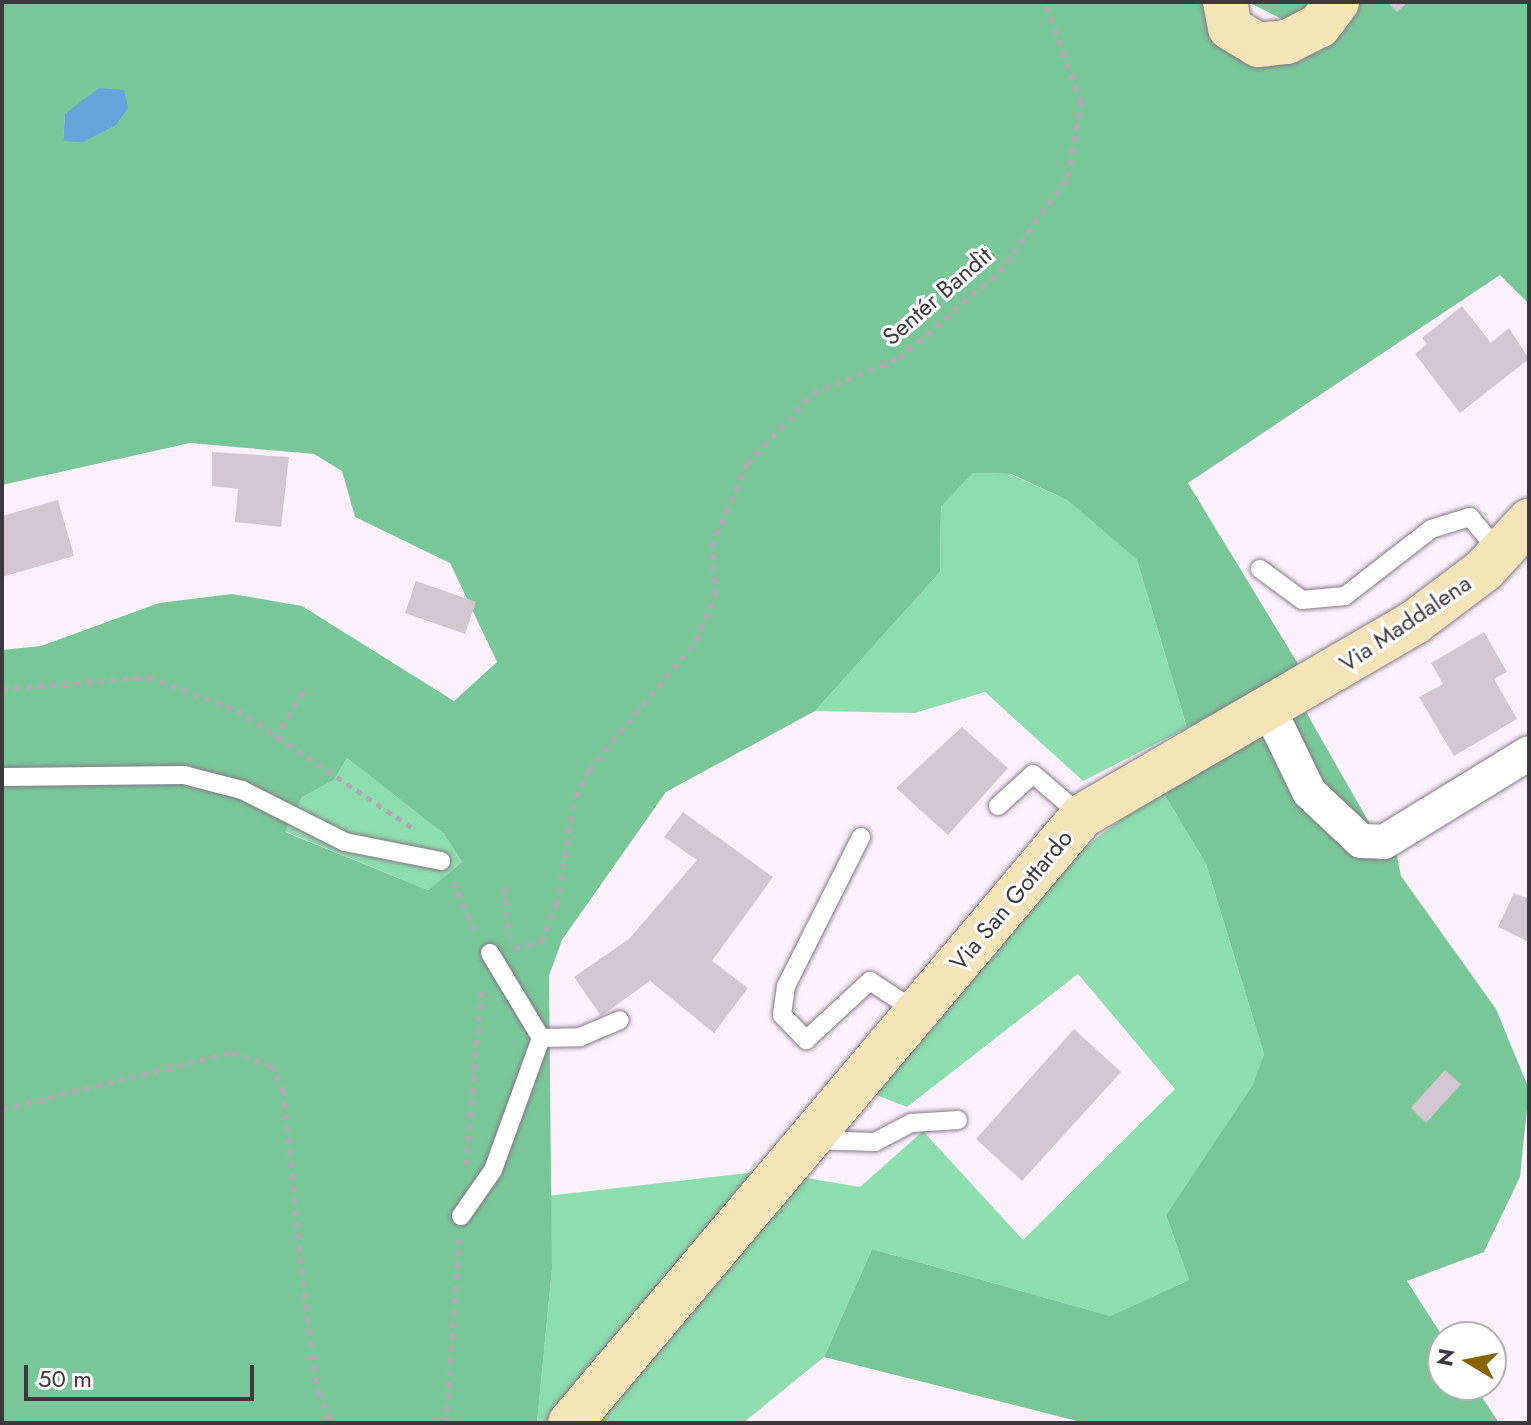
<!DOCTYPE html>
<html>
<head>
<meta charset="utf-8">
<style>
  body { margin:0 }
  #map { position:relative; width:1531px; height:1425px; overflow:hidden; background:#fcf0fd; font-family:Jost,sans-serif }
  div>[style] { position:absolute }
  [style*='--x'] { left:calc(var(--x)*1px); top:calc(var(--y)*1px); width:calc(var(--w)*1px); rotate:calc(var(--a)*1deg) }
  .green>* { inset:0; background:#8eddae }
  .forest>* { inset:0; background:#79c799 }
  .water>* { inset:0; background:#65a2d9 }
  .building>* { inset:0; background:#d4c6d1 }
  .path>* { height:5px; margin-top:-2.5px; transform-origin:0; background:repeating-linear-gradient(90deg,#b1a8b1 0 6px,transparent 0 12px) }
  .roads { filter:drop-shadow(0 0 2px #837884) drop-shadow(0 0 2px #837884) }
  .lane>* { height:18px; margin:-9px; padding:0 9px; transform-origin:9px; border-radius:9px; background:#fff }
  .street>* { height:34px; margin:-17px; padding:0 17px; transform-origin:17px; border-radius:17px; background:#fff }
  .secondary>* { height:44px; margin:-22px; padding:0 22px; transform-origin:22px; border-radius:22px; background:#f6e4b9 }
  span { translate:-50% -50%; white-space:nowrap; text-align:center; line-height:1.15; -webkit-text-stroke:6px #fff; paint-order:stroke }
  .street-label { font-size:24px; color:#3d383d }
  .frame { position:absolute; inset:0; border:4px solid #3d383d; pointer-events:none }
  .north { position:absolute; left:1427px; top:1321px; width:80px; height:80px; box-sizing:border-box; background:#fff; border:2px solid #b1afb1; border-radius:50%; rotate:280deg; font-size:22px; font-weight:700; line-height:32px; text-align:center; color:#3d383d }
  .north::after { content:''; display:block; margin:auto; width:28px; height:36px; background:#896401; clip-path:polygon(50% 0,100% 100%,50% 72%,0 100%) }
  .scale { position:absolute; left:24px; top:1365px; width:230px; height:36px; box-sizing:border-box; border:4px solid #3d383d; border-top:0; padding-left:10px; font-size:24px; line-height:28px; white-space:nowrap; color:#3d383d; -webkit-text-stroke:6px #fff; paint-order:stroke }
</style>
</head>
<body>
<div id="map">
  <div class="green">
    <i style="clip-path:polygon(973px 473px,1010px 474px,1067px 500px,1137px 560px,1187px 728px,1083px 781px,985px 692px,915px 713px,815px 711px,940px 572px,941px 507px)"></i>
    <i style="clip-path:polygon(347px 758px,444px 834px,462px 862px,428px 890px,284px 831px,302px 797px,334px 780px)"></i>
    <i style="clip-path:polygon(1161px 789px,1206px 864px,1264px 1054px,1254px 1085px,1166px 1215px,1189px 1280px,1110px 1316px,872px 1249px,824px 1357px,743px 1423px,597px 1423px,801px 1177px,860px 1187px,923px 1131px,1023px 1240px,1175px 1089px,1078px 974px,907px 1107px,871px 1093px,1059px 867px)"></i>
    <i style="clip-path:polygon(756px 1172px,545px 1423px,537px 1423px,552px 1269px,547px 1196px)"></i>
  </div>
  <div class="forest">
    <i style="clip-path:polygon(evenodd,2px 2px,1212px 2px,1229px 49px,1268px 67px,1315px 43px,1352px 2px,1529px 2px,1529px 304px,1500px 275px,1188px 483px,1300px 667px,1187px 728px,1137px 560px,1067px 500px,1011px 474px,973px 473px,941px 507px,940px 572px,815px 711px,666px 792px,562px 940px,549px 976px,552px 1269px,537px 1423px,2px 1423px,2px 650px,41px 646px,159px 603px,232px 594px,302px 606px,454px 701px,497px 662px,450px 563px,355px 517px,342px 471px,314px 454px,190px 443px,2px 485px,2px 2px,65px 114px,115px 126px,83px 141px,63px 141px,65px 114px,2px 2px,347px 758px,444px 834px,462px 862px,428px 890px,285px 832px,302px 797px,334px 780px,347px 758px)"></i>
    <i style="clip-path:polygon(1248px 2px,1316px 2px,1288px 22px)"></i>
    <i style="clip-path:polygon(1306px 712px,1370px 824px,1394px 842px,1401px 876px,1496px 1009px,1529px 1089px,1520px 1177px,1484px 1252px,1407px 1281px,1443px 1337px,1443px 1385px,1474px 1385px,1499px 1423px,1085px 1423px,824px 1357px,872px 1249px,1110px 1316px,1189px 1280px,1166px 1215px,1253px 1085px,1264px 1054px,1206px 864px,1161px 789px)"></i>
  </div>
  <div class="water">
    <i style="clip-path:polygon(99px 88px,124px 90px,128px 108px,115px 126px,83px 142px,63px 141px,65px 114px)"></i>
  </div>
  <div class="building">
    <i style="clip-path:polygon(1387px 2px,1408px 2px,1397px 12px)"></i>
    <i style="clip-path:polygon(1462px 306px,1491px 343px,1509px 328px,1529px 359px,1460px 413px,1415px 354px,1427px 344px,1422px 338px)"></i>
    <i style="clip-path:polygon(212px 452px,289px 457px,281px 527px,235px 522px,238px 489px,212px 486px)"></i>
    <i style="clip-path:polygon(58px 500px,74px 556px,2px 577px,2px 516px)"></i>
    <i style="clip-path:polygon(416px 581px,476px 602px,465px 634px,405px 613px)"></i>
    <i style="clip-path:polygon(1484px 632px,1507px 672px,1494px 679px,1517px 719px,1454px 756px,1419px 697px,1443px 684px,1431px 663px)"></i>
    <i style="clip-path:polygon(962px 727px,1008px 768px,948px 835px,896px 788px)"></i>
    <i style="clip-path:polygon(683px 812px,773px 877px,712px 961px,748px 988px,714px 1033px,650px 981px,601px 1016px,574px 977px,629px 939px,697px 860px,664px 837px)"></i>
    <i style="clip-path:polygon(1514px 893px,1529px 899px,1529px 942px,1498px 927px)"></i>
    <i style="clip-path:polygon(1074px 1029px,1121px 1072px,1022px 1181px,976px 1139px)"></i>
    <i style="clip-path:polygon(1445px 1070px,1461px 1084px,1426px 1123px,1411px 1108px)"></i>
  </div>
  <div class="path">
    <i style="--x:2;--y:689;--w:146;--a:-4.7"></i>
    <i style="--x:148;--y:677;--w:95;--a:20.3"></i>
    <i style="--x:237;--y:710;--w:213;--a:33.9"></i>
    <i style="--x:275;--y:738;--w:60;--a:-58.7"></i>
    <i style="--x:453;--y:881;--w:58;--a:66.5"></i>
    <i style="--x:504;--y:887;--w:51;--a:83.3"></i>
    <i style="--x:514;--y:948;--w:28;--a:-13"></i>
    <i style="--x:541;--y:942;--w:41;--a:-67.2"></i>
    <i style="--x:557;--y:904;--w:109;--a:-80.5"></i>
    <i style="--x:575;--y:797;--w:30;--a:-63"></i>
    <i style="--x:589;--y:770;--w:168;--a:-50.3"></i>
    <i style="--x:696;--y:641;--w:50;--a:-67.6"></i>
    <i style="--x:715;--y:595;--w:49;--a:-93.5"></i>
    <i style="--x:712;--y:546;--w:89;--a:-66.9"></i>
    <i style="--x:747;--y:464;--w:97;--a:-47.1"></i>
    <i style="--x:813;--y:393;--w:93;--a:-22.1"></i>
    <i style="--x:899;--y:358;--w:132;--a:-40.7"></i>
    <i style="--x:999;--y:272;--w:117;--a:-54"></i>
    <i style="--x:1068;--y:177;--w:76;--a:-80.2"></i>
    <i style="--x:1081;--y:102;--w:106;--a:-109.8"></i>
    <i style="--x:2;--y:1109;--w:237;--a:-13.9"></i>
    <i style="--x:232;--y:1052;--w:40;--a:18.9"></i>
    <i style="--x:270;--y:1065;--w:28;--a:63"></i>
    <i style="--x:283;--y:1090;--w:228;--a:84"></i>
    <i style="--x:307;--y:1317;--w:76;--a:81.7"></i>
    <i style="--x:318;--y:1392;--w:34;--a:66"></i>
    <i style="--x:466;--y:1165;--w:179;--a:-84.9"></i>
    <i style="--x:446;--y:1423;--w:185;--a:-86"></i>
  </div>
  <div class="roads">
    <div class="lane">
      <i style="--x:1260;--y:569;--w:52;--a:36.4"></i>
      <i style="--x:1302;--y:600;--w:43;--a:-5.3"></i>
      <i style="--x:1345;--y:596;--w:109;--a:-37.9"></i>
      <i style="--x:1431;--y:529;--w:41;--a:-17.1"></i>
      <i style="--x:1470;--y:517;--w:47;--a:50.2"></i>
      <i style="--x:2;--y:777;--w:182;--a:-0.6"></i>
      <i style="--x:184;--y:775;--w:60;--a:14.5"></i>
      <i style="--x:242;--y:790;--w:115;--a:26.8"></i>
      <i style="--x:345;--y:842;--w:98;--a:11.2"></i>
      <i style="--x:998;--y:806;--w:47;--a:-42.4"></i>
      <i style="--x:1033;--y:774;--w:65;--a:40.6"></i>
      <i style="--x:861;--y:837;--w:167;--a:116.7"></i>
      <i style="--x:786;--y:986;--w:29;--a:98"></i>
      <i style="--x:782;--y:1015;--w:35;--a:46"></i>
      <i style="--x:806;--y:1040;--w:87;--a:-42.7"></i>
      <i style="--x:870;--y:981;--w:56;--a:33.4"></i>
      <i style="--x:490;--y:953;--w:99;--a:59"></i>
      <i style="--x:541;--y:1038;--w:39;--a:-1"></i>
      <i style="--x:580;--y:1037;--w:43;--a:-23"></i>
      <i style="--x:811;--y:1140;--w:64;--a:1.8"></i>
      <i style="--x:875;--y:1142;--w:41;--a:-27.8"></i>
      <i style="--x:911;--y:1123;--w:47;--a:-3.7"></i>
      <i style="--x:461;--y:1216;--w:56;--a:-55.2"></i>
      <i style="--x:493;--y:1170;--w:140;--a:-70"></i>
    </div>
    <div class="street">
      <i style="--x:1268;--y:707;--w:94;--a:64.2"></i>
      <i style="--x:1309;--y:792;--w:71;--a:43.3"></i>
      <i style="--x:1361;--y:841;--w:23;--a:2"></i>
      <i style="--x:1384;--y:842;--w:170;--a:-31.5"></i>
    </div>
    <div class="secondary">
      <i style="--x:1225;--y:2;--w:26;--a:79"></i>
      <i style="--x:1230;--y:28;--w:33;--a:31"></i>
      <i style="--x:1258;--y:45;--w:29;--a:-6"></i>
      <i style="--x:1287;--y:42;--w:36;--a:-27"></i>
      <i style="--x:1319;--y:26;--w:30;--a:-53"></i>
      <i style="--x:570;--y:1423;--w:794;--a:-49.85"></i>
      <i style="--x:1082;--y:816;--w:385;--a:-30.2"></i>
      <i style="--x:1415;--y:622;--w:86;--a:-37"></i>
      <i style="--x:1484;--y:570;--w:67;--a:-47.4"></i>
    </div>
  </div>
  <div class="street-label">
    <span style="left:937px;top:296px;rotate:-41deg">Sentér Bandìt</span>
    <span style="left:1405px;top:623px;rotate:-34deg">Via Maddalena</span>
    <span style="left:1011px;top:900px;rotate:-50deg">Via San Gottardo</span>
  </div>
  <div class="frame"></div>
  <div class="north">N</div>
  <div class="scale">50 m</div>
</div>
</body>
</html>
